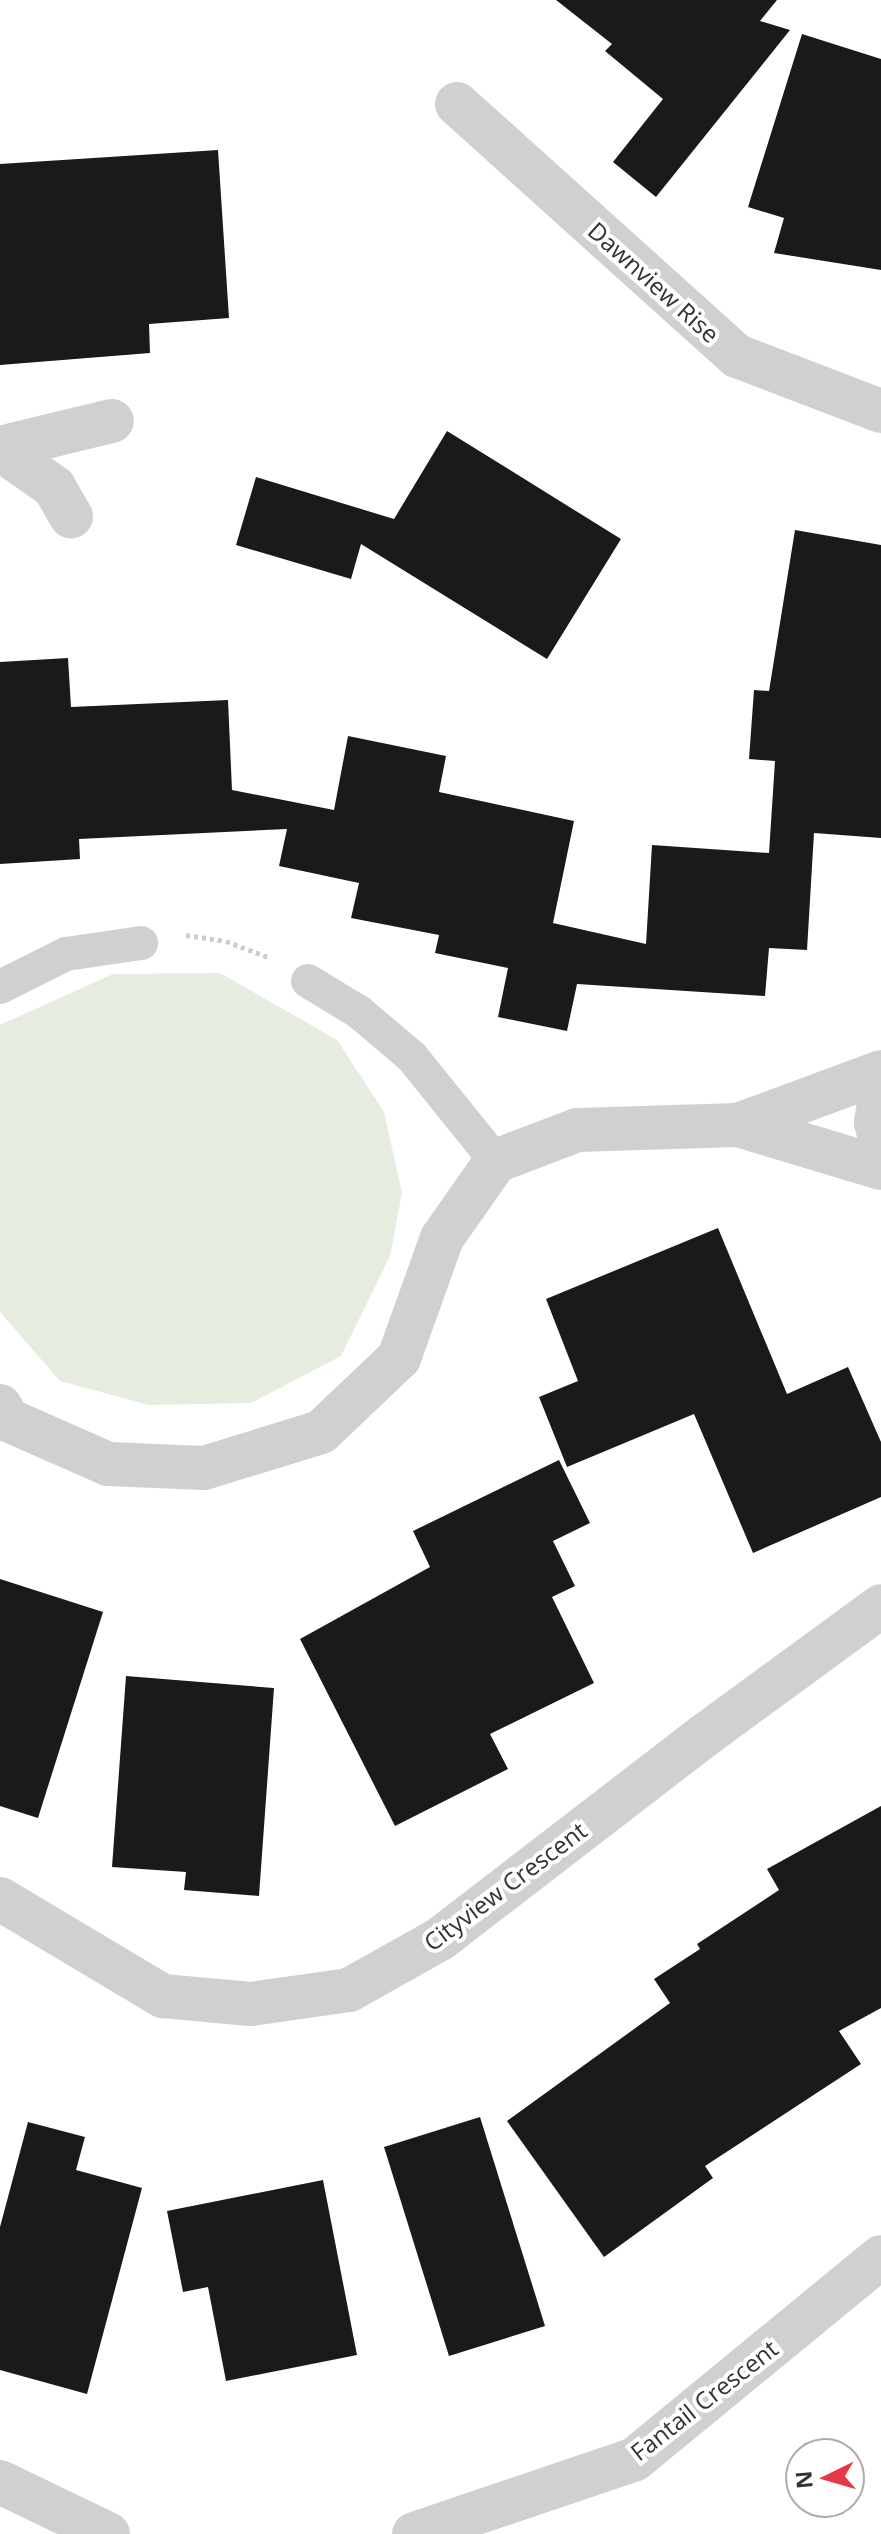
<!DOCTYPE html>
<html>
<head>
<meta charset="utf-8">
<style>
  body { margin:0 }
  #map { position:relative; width:881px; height:2534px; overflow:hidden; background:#fff; font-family:"Open Sans",sans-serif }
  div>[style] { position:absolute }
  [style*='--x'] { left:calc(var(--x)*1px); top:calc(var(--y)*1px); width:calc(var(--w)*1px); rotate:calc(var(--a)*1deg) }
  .green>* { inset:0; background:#e6ecdf }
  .building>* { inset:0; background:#1a1a1a }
  .path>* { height:5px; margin-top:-2.5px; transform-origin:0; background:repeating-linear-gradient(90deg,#cdcdcd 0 4px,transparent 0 8px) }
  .service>* { height:34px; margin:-17px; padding:0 17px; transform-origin:17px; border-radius:17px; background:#d0d0d0 }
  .minor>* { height:44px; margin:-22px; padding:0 22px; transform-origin:22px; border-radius:22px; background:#d0d0d0 }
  span { translate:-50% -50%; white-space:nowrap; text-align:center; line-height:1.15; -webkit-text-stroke:8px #fff; paint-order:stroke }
  .street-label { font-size:24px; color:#333 }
  .north { position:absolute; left:785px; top:2438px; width:80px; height:80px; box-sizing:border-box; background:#fff; border:2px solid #adadad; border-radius:50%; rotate:265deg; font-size:22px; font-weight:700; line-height:32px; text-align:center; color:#333 }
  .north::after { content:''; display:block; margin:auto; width:28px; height:36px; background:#e63946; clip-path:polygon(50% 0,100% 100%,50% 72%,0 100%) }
</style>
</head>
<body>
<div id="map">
  <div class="green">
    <i style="clip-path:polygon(220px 973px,337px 1040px,384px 1112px,402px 1193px,390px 1256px,341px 1356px,251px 1403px,149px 1405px,60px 1381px,0 1312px,0 1025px,113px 974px)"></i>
  </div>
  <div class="building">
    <i style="clip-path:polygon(556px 0,777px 0,760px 21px,790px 30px,656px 197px,613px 162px,663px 99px,605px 51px,612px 44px)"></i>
    <i style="clip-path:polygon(802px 34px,881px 59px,881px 270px,774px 253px,784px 218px,748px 207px)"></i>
    <i style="clip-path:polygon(218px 150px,229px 318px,149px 324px,150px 353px,0 365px,0 164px)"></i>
    <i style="clip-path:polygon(447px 431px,621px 539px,547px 659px,361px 544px,351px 579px,236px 545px,256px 477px,394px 519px)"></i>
    <i style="clip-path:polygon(795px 530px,881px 545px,881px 838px,814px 833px,807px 950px,769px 948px,765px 996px,577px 984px,567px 1031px,498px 1017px,508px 968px,435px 953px,439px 935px,351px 918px,359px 883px,279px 866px,287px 829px,79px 839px,80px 859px,0 864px,0 662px,68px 658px,71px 707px,228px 700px,232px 790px,334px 810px,348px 736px,446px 756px,439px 792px,574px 821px,553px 923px,646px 944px,652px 845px,769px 853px,775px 761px,749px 759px,754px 690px,769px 691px)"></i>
    <i style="clip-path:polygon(718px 1228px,787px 1394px,848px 1367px,881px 1442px,881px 1497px,753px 1553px,694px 1414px,567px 1467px,539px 1397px,578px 1381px,546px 1299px)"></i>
    <i style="clip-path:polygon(559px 1460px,590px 1523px,553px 1541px,575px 1586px,552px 1597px,594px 1683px,490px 1734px,508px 1769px,395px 1826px,300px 1639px,430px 1567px,413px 1531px)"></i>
    <i style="clip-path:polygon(0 1579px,103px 1612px,38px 1818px,0 1806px)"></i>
    <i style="clip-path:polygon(126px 1676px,274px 1688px,259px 1896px,184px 1890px,186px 1872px,112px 1867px)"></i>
    <i style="clip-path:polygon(881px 1806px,881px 2008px,839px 2031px,861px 2064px,705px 2166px,713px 2178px,604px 2257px,507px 2121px,670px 2003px,654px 1979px,700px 1949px,697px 1944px,779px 1890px,767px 1869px)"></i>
    <i style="clip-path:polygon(480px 2117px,545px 2326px,449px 2356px,384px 2147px)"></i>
    <i style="clip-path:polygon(28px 2122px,85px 2137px,76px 2170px,142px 2188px,87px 2394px,0 2370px,0 2227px)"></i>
    <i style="clip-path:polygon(323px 2180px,357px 2355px,226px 2381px,208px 2287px,183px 2292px,167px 2211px)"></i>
  </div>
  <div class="path">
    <i style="--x:186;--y:935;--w:40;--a:8.5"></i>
    <i style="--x:226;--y:941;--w:45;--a:20.9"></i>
  </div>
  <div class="service">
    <i style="--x:308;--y:981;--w:60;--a:31.3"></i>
    <i style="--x:359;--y:1012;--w:70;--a:40.3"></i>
    <i style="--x:412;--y:1057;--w:134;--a:51.1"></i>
    <i style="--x:0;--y:987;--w:74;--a:-26.6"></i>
    <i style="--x:66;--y:954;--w:76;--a:-8.3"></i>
  </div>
  <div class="minor">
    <i style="--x:457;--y:104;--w:377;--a:42"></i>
    <i style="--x:737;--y:356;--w:154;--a:20.9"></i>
    <i style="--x:0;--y:448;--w:115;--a:-13.6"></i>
    <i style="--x:0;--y:449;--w:66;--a:35.1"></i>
    <i style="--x:54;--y:487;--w:34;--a:60"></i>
    <i style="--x:881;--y:1088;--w:35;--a:98"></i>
    <i style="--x:876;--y:1123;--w:20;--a:75"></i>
    <i style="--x:738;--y:1125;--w:153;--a:-20.3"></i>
    <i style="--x:0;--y:1406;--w:16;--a:60"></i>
    <i style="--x:8;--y:1420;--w:109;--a:23.7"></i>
    <i style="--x:108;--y:1464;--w:96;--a:2.4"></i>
    <i style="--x:204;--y:1468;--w:122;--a:-17.1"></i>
    <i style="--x:321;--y:1432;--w:108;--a:-43.5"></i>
    <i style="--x:399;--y:1358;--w:127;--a:-70.3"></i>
    <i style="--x:442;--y:1238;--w:94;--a:-55"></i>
    <i style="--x:496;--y:1161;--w:87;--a:-20.9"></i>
    <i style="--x:577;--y:1130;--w:161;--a:-1.8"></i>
    <i style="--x:738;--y:1125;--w:149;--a:16.7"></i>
    <i style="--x:0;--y:1899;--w:190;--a:30.8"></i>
    <i style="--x:163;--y:1996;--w:88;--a:5.2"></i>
    <i style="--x:251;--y:2004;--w:99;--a:-8.1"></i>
    <i style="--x:349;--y:1990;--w:104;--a:-29.3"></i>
    <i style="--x:440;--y:1939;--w:334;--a:-37.6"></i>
    <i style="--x:705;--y:1735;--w:218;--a:-36.2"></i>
    <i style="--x:0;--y:2482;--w:120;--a:25.7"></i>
    <i style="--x:414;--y:2534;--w:233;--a:-18.7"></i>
    <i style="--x:635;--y:2459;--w:318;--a:-39.4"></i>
  </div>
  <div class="street-label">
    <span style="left:654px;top:282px;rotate:42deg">Dawnview Rise</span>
    <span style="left:505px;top:1886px;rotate:-37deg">Cityview Crescent</span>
    <span style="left:704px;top:2400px;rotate:-38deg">Fantail Crescent</span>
  </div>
  <div class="north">N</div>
</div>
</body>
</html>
